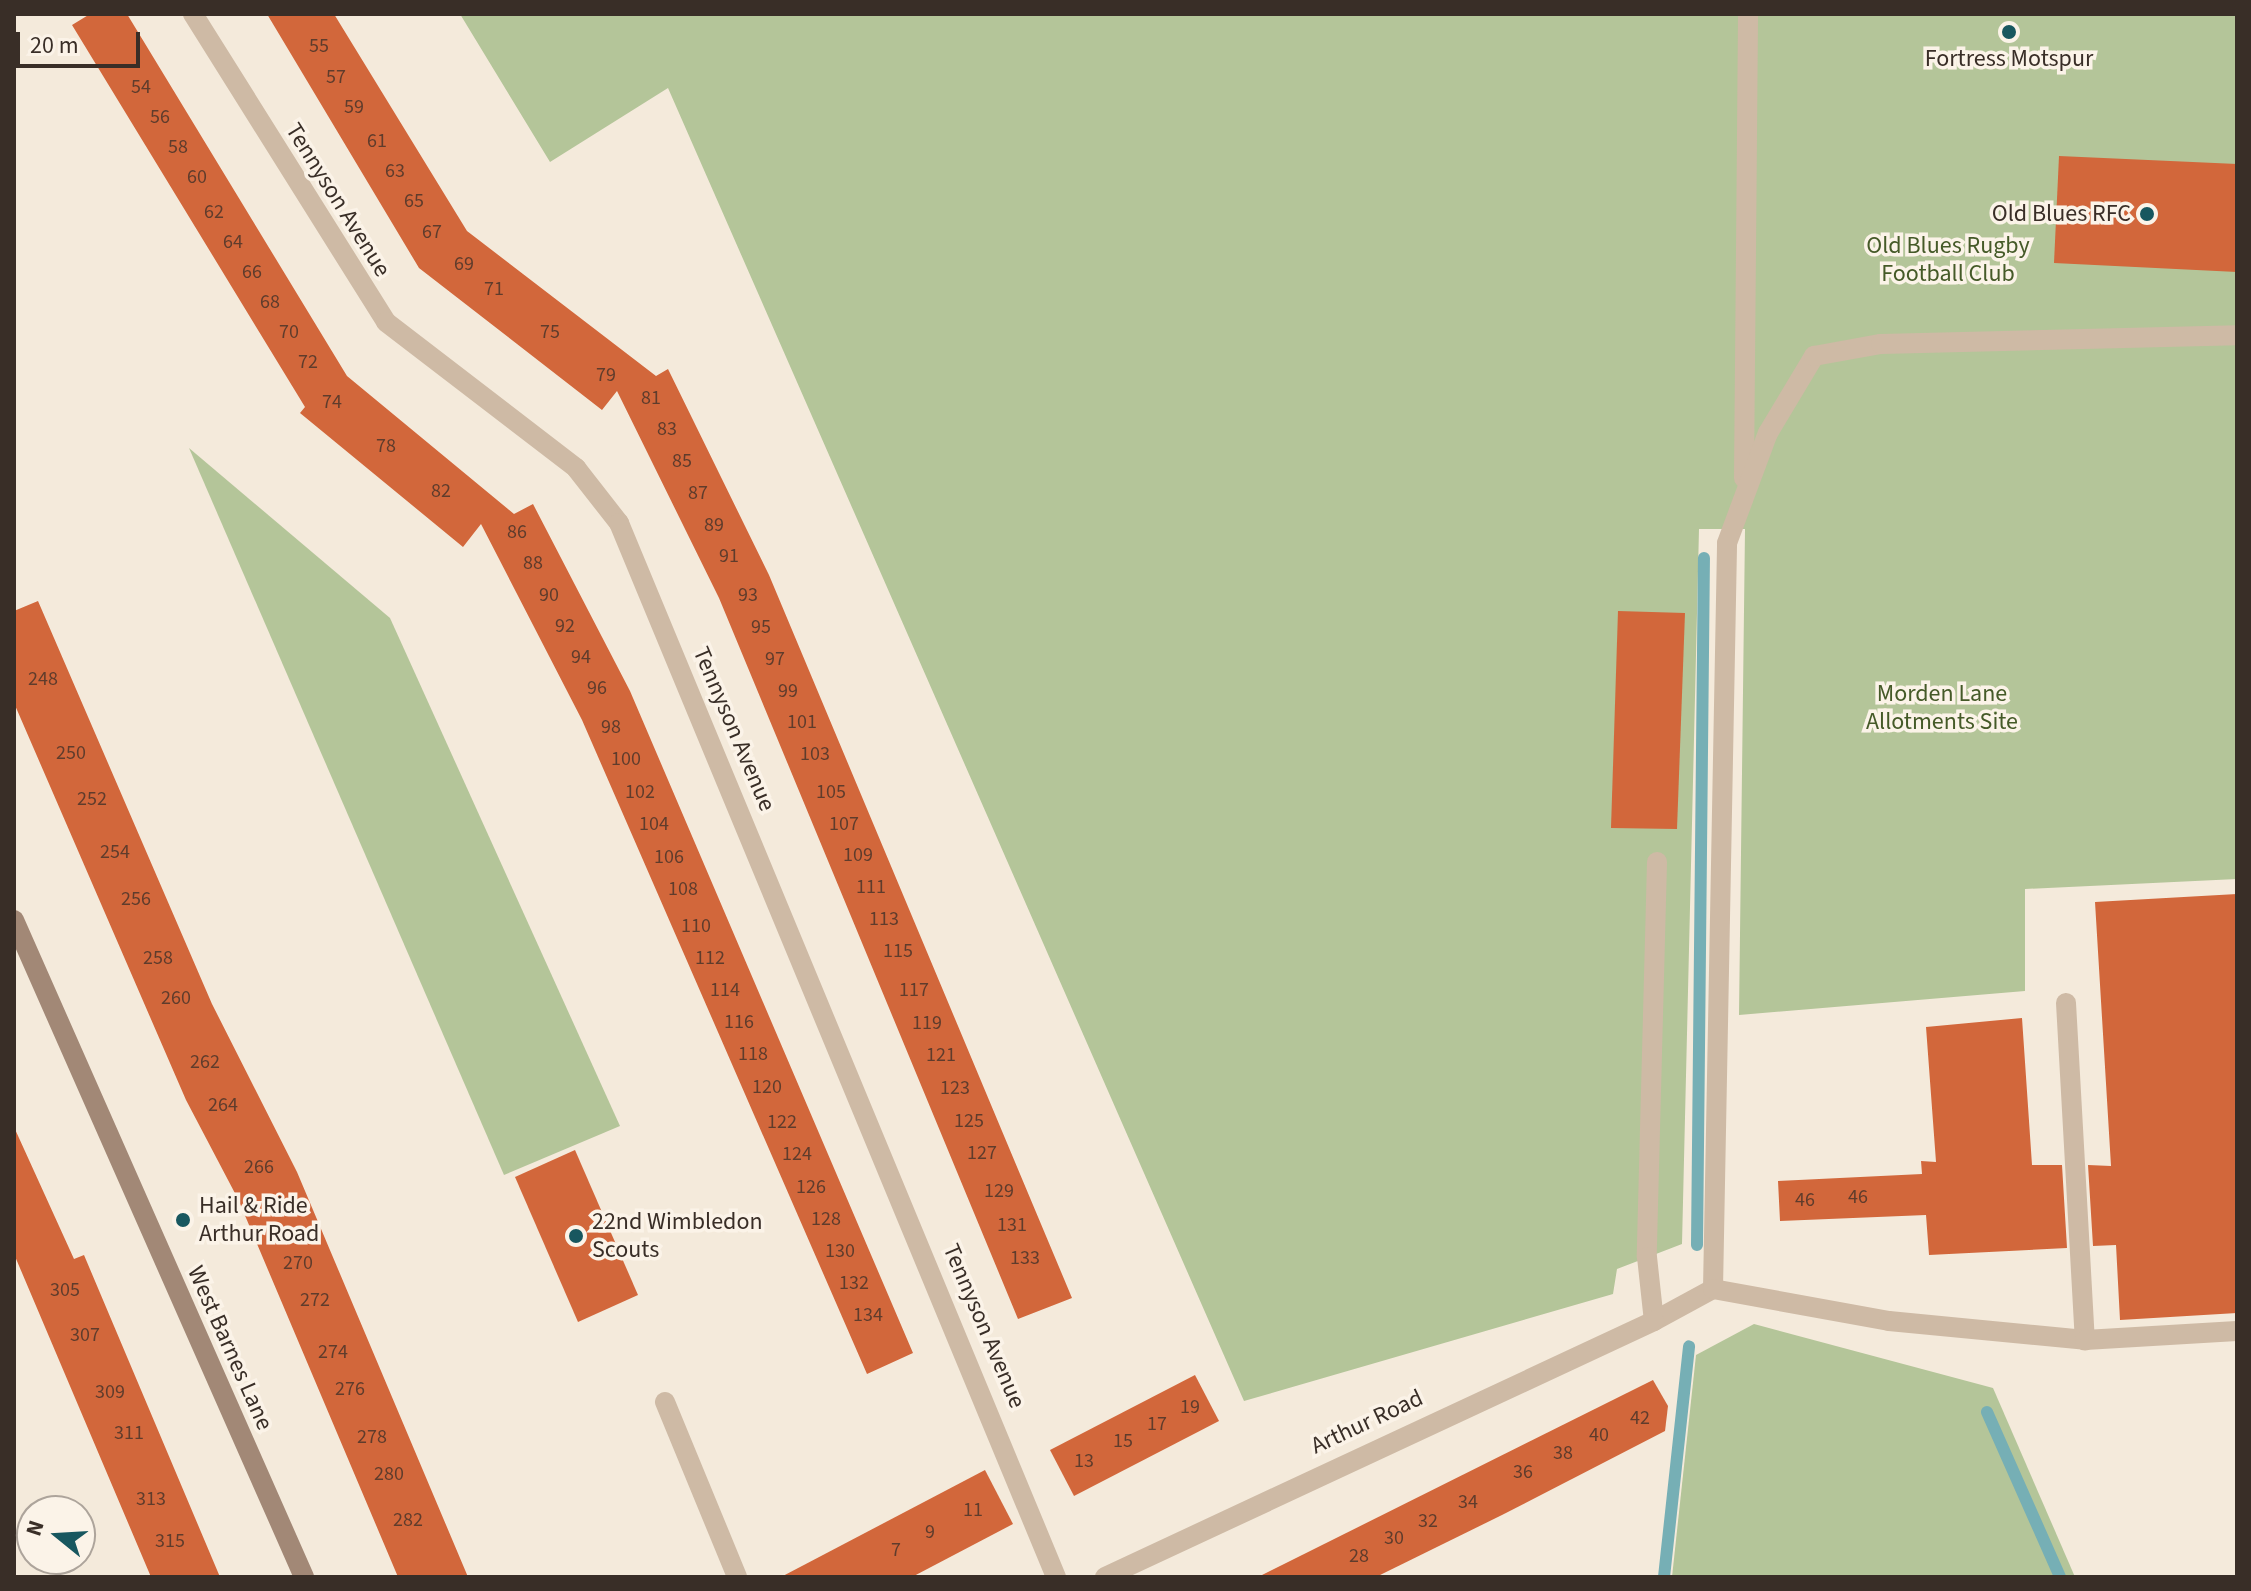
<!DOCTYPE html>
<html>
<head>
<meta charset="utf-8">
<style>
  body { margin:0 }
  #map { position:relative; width:2251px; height:1591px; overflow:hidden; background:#f4eadb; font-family:"Source Sans 3",sans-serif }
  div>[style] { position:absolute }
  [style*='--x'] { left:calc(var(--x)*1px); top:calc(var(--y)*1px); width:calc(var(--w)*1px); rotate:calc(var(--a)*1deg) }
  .green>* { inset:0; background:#b4c599 }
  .stream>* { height:12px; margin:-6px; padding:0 6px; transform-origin:6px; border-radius:6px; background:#76afb5 }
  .building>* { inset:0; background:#d2673b }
  .lane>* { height:20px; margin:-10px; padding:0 10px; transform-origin:10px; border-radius:10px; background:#cebaa5 }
  .street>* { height:20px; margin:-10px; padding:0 10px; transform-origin:10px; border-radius:10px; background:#cebaa5 }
  .secondary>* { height:20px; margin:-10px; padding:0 10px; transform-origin:10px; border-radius:10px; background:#a28876 }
  .dots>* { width:22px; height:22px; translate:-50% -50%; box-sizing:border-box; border:4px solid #fbf3e8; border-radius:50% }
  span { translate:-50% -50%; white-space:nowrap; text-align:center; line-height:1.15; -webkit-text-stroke:7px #fbf3e8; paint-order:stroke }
  .number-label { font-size:20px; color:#5f3c2c }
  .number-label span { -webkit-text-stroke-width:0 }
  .poi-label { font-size:24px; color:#392e27 }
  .right { translate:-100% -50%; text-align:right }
  .left { translate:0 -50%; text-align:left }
  .street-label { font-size:24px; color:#392e27 }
  .park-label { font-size:24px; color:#455a28 }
  .frame { position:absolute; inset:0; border:16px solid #392e27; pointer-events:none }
  .north { position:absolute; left:16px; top:1495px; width:80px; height:80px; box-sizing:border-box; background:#fbf3e8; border:2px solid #ada49b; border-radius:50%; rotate:288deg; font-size:22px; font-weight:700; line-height:32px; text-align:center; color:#392e27 }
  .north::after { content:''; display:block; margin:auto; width:28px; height:36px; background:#18575f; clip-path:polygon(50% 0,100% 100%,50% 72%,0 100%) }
  .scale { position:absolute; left:16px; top:32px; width:124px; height:36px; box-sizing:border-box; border:4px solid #392e27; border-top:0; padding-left:10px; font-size:24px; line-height:28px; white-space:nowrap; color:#392e27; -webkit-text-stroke:6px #fbf3e8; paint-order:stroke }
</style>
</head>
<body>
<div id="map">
  <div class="green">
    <i style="clip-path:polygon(460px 14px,2237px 14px,2237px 879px,2025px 889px,2025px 991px,1739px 1015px,1745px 529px,1699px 529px,1682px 1244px,1617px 1269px,1613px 1294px,1244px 1401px,668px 88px,550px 162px)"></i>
    <i style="clip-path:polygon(189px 448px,390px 618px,620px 1126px,504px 1175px)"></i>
    <i style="clip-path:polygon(1754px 1324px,1993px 1388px,2075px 1577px,1672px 1577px,1696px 1355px)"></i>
  </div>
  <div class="stream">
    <i style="--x:1697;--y:1245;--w:687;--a:-89.42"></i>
    <i style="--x:1987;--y:1412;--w:180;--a:66.1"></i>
    <i style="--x:1664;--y:1577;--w:232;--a:-83.8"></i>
  </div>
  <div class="building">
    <i style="clip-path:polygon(90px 14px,127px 14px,347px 376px,514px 514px,533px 504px,630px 691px,913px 1353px,867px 1374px,582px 720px,481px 524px,463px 547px,300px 413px,305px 407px,72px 25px)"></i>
    <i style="clip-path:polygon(267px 14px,334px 14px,467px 231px,656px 376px,668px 369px,769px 575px,1072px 1298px,1018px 1319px,719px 598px,617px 391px,602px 410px,419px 268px)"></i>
    <i style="clip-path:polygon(2059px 156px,2237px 164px,2237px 272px,2054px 263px)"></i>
    <i style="clip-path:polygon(38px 601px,212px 1004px,297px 1172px,468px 1577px,398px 1577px,238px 1199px,186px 1100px,14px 703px,14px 611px)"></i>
    <i style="clip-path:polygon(1618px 611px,1685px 613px,1677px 829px,1611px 828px)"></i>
    <i style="clip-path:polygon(2237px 894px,2237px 1313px,2120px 1320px,2116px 1245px,2093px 1246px,2088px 1165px,2111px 1166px,2095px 902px)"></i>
    <i style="clip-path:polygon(2022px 1018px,2032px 1165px,2062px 1165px,2067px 1248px,1929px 1255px,1926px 1215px,1780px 1221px,1778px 1181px,1922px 1174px,1921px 1161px,1936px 1162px,1926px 1027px)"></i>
    <i style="clip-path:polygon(14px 1127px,74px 1259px,84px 1255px,220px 1577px,151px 1577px,14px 1254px)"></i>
    <i style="clip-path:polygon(575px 1150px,638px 1295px,578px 1322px,515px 1177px)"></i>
    <i style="clip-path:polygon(1195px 1375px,1219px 1421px,1074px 1496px,1050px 1450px)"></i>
    <i style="clip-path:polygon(1653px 1380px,1668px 1406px,1665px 1431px,1502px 1515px,1376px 1577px,1258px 1577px)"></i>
    <i style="clip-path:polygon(985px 1470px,1013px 1524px,912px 1577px,781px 1577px)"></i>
  </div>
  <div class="lane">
    <i style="--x:1744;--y:478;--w:464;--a:-89.5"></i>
    <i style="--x:1657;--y:862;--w:395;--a:91.5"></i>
    <i style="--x:1647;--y:1257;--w:64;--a:83.8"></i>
    <i style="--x:1654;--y:1321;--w:67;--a:-28.5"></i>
    <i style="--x:1713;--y:1289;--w:746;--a:-88.92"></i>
    <i style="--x:1727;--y:543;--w:117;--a:-69.6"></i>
    <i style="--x:1768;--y:433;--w:90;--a:-59.1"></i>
    <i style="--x:1814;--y:356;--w:68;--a:-10.2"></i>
    <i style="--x:1881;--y:344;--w:356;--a:-1.4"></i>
    <i style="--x:2066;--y:1003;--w:338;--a:86.8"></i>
    <i style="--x:1713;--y:1289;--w:179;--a:10.3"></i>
    <i style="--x:1889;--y:1321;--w:197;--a:5.5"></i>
    <i style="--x:2085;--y:1340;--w:152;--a:-3.4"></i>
    <i style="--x:665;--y:1402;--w:189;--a:67.6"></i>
  </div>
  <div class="street">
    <i style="--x:193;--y:14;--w:363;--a:57.9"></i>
    <i style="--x:386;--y:322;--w:240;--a:37.5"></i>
    <i style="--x:576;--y:468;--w:70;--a:52"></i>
    <i style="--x:619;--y:523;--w:1141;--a:67.48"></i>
    <i style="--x:1105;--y:1577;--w:606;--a:-25"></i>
  </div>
  <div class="secondary">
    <i style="--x:14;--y:920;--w:718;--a:66.18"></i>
  </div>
  <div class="dots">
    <i style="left:2009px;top:32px;background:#18575f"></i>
    <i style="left:2147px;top:214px;background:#18575f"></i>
    <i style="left:183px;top:1220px;background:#18575f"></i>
    <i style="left:576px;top:1236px;background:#18575f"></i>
  </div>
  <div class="number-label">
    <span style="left:319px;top:46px">55</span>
    <span style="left:336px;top:77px">57</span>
    <span style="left:141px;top:87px">54</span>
    <span style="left:354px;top:107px">59</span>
    <span style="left:160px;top:117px">56</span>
    <span style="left:377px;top:141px">61</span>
    <span style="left:178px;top:147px">58</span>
    <span style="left:395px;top:171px">63</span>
    <span style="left:197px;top:177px">60</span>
    <span style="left:414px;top:201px">65</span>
    <span style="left:214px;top:212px">62</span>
    <span style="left:432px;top:232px">67</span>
    <span style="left:233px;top:242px">64</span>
    <span style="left:464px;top:264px">69</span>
    <span style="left:252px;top:272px">66</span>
    <span style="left:494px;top:289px">71</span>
    <span style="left:270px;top:302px">68</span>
    <span style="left:289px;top:332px">70</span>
    <span style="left:550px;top:332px">75</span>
    <span style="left:308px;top:362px">72</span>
    <span style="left:606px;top:375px">79</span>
    <span style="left:651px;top:398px">81</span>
    <span style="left:332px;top:402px">74</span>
    <span style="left:667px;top:429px">83</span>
    <span style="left:386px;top:446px">78</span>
    <span style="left:682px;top:461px">85</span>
    <span style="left:441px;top:491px">82</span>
    <span style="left:698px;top:493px">87</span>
    <span style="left:714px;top:525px">89</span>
    <span style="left:517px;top:532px">86</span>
    <span style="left:729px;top:556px">91</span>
    <span style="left:533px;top:563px">88</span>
    <span style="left:549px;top:595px">90</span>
    <span style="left:748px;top:595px">93</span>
    <span style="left:565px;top:626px">92</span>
    <span style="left:761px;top:627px">95</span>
    <span style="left:581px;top:657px">94</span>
    <span style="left:775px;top:659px">97</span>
    <span style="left:43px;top:679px">248</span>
    <span style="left:597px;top:688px">96</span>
    <span style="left:788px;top:691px">99</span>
    <span style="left:802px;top:722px">101</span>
    <span style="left:611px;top:727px">98</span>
    <span style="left:71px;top:753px">250</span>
    <span style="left:815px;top:754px">103</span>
    <span style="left:626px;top:759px">100</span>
    <span style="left:640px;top:792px">102</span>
    <span style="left:831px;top:792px">105</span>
    <span style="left:92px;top:799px">252</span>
    <span style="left:654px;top:824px">104</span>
    <span style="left:844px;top:824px">107</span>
    <span style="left:115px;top:852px">254</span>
    <span style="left:858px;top:855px">109</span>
    <span style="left:669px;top:857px">106</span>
    <span style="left:871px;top:887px">111</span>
    <span style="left:683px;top:889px">108</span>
    <span style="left:136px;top:899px">256</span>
    <span style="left:884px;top:919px">113</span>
    <span style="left:696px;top:926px">110</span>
    <span style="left:898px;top:951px">115</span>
    <span style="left:158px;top:958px">258</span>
    <span style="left:710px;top:958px">112</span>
    <span style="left:725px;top:990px">114</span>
    <span style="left:914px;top:990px">117</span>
    <span style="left:176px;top:998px">260</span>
    <span style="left:739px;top:1022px">116</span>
    <span style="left:927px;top:1023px">119</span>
    <span style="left:753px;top:1054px">118</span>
    <span style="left:941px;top:1055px">121</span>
    <span style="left:205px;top:1062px">262</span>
    <span style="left:767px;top:1087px">120</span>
    <span style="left:955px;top:1088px">123</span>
    <span style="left:223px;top:1105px">264</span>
    <span style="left:969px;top:1121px">125</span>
    <span style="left:782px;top:1122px">122</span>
    <span style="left:982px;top:1153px">127</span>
    <span style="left:797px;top:1154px">124</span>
    <span style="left:259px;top:1167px">266</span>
    <span style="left:811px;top:1187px">126</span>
    <span style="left:999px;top:1191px">129</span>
    <span style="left:1858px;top:1197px">46</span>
    <span style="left:1805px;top:1200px">46</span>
    <span style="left:826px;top:1219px">128</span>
    <span style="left:1012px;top:1225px">131</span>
    <span style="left:840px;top:1251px">130</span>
    <span style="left:1025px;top:1258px">133</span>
    <span style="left:298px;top:1263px">270</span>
    <span style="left:854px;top:1283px">132</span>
    <span style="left:65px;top:1290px">305</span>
    <span style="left:315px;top:1300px">272</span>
    <span style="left:868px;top:1315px">134</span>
    <span style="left:85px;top:1335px">307</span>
    <span style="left:333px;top:1352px">274</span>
    <span style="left:350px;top:1389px">276</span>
    <span style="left:110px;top:1392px">309</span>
    <span style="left:1190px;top:1407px">19</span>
    <span style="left:1640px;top:1418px">42</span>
    <span style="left:1157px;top:1424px">17</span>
    <span style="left:129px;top:1433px">311</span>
    <span style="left:1599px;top:1435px">40</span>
    <span style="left:372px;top:1437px">278</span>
    <span style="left:1123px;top:1441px">15</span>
    <span style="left:1563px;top:1453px">38</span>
    <span style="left:1084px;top:1461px">13</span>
    <span style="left:1523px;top:1472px">36</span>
    <span style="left:389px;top:1474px">280</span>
    <span style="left:151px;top:1499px">313</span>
    <span style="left:1468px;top:1502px">34</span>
    <span style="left:973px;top:1510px">11</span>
    <span style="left:408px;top:1520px">282</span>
    <span style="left:1428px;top:1521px">32</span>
    <span style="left:930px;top:1532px">9</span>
    <span style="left:1394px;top:1538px">30</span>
    <span style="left:170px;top:1541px">315</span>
    <span style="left:896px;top:1550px">7</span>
    <span style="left:1359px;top:1556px">28</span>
  </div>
  <div class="poi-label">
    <span style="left:2009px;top:59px">Fortress Motspur</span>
    <span class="right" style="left:2131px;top:214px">Old Blues RFC</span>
    <span class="left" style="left:199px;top:1220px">Hail &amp; Ride<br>Arthur Road</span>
    <span class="left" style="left:592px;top:1236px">22nd Wimbledon<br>Scouts</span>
  </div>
  <div class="street-label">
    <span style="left:338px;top:200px;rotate:58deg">Tennyson Avenue</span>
    <span style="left:734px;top:729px;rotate:67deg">Tennyson Avenue</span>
    <span style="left:984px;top:1326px;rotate:67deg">Tennyson Avenue</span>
    <span style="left:230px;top:1348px;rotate:66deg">West Barnes Lane</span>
    <span style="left:1367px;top:1422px;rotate:-25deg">Arthur Road</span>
  </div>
  <div class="park-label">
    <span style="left:1948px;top:260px">Old Blues Rugby<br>Football Club</span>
    <span style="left:1942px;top:708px">Morden Lane<br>Allotments Site</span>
  </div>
  <div class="frame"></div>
  <div class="north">N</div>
  <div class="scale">20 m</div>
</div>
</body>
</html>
